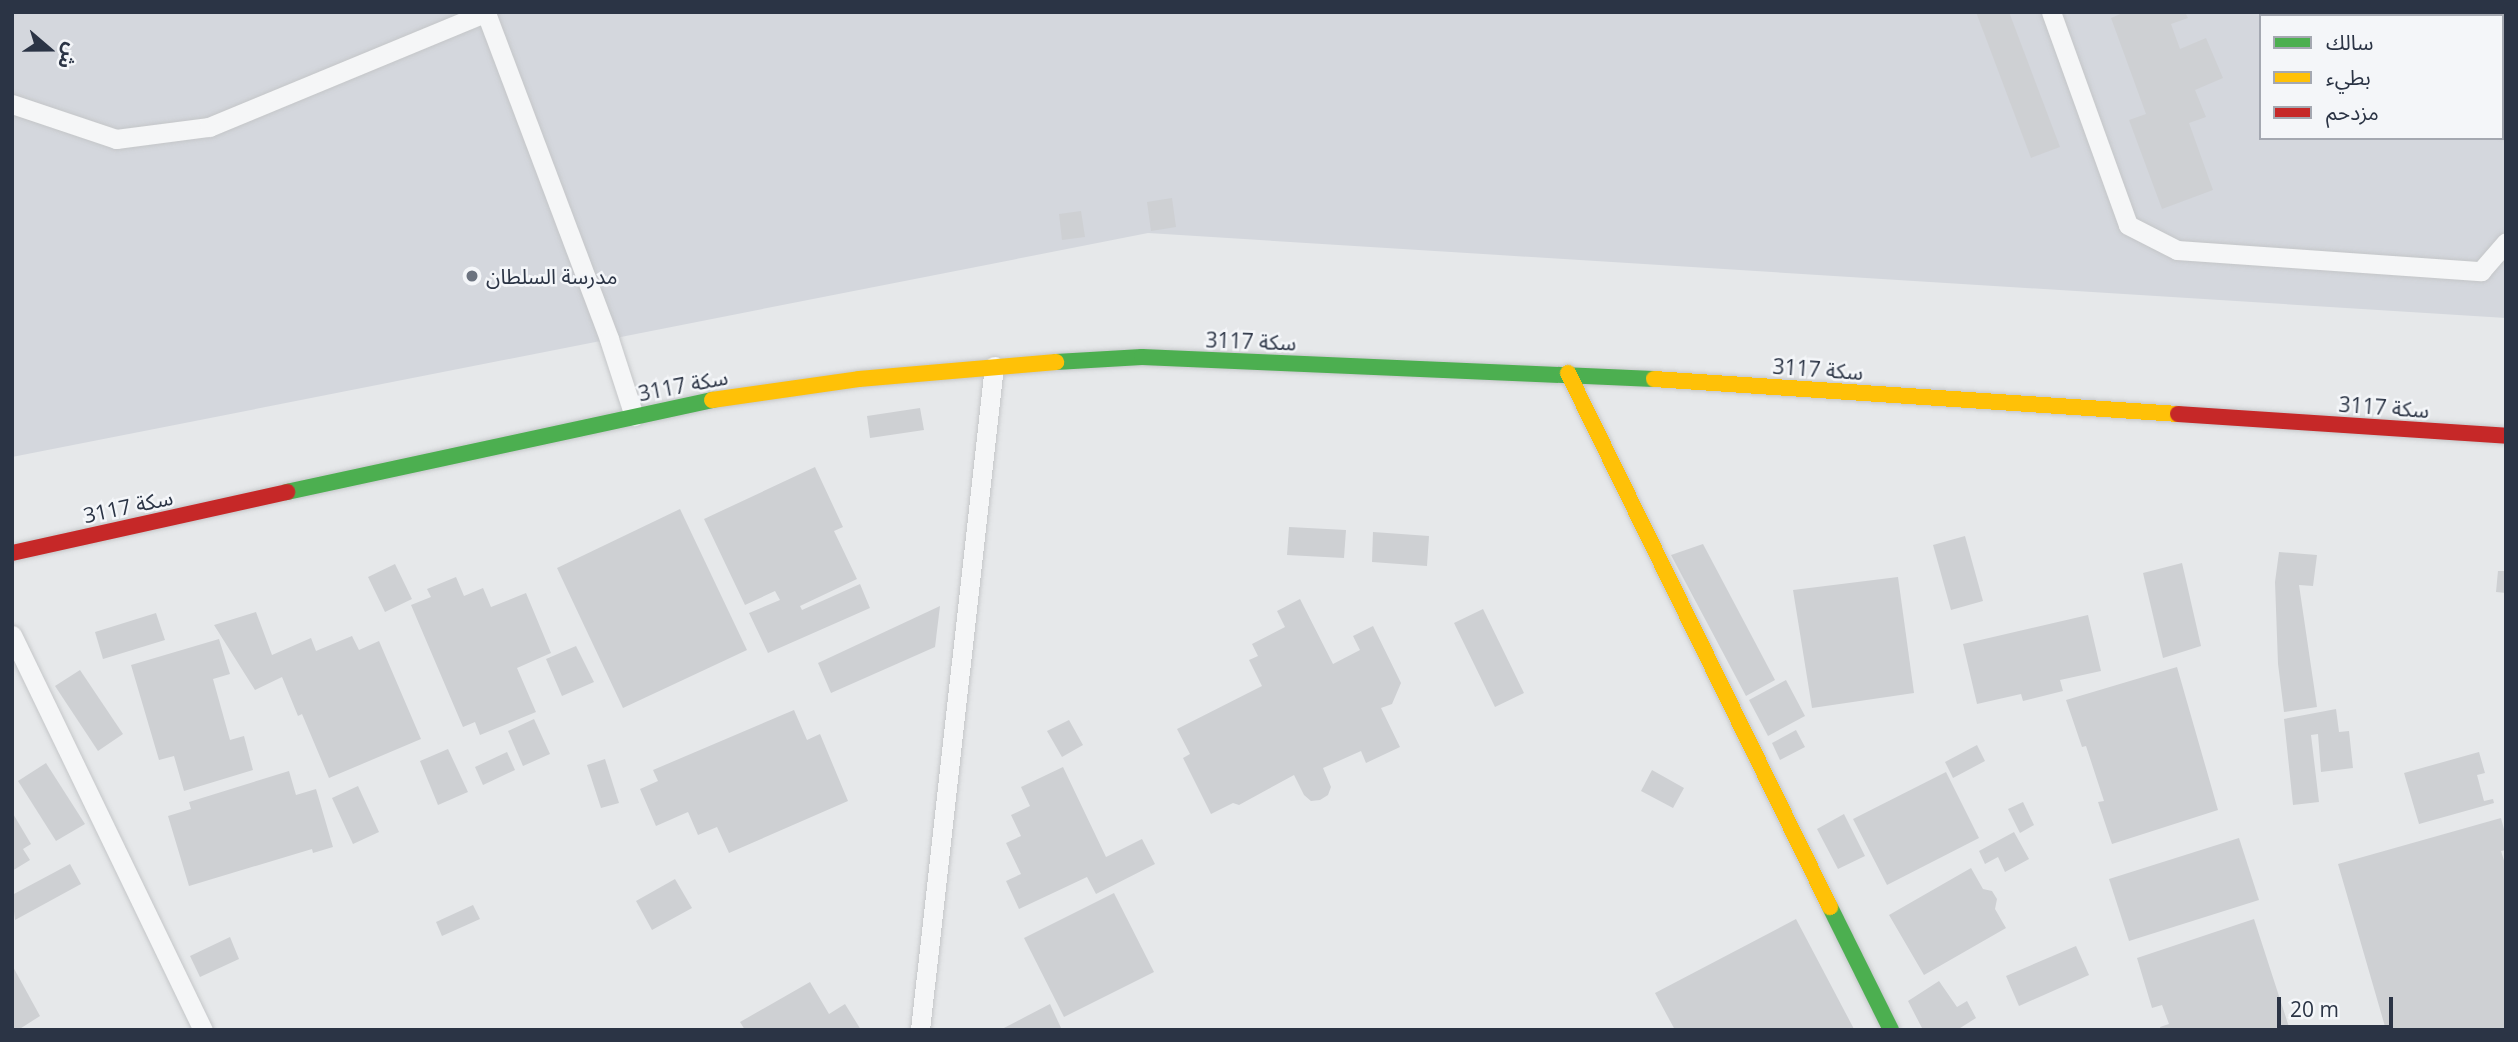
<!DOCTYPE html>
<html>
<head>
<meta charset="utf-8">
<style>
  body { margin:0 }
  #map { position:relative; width:2518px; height:1042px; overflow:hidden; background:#e6e8ea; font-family:"Open Sans","Noto Sans Arabic",sans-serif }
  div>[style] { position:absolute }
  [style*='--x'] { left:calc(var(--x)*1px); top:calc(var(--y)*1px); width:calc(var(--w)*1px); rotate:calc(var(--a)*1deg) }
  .built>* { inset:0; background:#d4d7dd }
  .building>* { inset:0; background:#ced0d3 }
  .roads { filter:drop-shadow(0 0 2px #c4c6c8) drop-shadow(0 0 2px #c4c6c8) }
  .lane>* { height:19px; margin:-9.5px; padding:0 9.5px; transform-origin:9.5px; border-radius:9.5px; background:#f5f6f7 }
  .fast>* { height:16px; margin:-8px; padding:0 8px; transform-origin:8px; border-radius:8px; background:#4caf50 }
  .slow>* { height:16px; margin:-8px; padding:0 8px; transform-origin:8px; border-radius:8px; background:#ffc107 }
  .jam>* { height:16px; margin:-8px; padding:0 8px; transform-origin:8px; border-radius:8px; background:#c62828 }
  .dots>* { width:19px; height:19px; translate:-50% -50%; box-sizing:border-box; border:4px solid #f4f6f9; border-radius:50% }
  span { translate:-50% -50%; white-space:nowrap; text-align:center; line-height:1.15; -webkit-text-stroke:5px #f4f6f9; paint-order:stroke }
  .poi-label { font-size:21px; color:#2b3445 }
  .left { translate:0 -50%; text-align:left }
  .street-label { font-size:21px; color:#2b3445 }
  .frame { position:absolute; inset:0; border:14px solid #2b3445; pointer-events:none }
  .legend { position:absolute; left:2259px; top:14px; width:245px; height:126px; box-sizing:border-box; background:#f4f6f9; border:2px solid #a4a8b1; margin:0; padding:9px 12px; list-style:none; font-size:21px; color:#2b3445 }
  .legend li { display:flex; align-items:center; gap:14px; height:35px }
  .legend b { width:35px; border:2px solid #a4a8b1 }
  .north { position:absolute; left:14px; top:14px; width:70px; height:70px; -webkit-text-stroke:5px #f4f6f9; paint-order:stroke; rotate:110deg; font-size:19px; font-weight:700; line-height:28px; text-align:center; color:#2b3445 }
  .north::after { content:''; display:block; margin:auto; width:24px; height:32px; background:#2b3445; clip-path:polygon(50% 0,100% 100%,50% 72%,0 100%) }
  .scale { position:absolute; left:2277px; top:997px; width:116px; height:32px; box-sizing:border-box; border:4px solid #2b3445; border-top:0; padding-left:9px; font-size:21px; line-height:24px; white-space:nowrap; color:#2b3445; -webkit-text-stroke:5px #f4f6f9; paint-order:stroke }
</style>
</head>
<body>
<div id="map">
  <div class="built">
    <i style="clip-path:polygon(evenodd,12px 12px,2506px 12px,2506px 318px,1148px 233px,12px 457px,12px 12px,2261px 16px,2502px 16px,2502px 138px,2261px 138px,2261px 16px)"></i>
  </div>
  <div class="building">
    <i style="clip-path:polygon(1976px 12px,2009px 12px,2060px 147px,2031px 158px)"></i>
    <i style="clip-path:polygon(2125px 12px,2185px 12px,2188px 18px,2171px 24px,2180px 49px,2206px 38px,2223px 78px,2195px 90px,2206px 117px,2189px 123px,2213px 190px,2162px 209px,2129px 120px,2146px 114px,2111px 18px)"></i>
    <i style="clip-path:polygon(2307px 12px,2367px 12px,2369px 16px,2309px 16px)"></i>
    <i style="clip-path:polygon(1172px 198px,1176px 227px,1151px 231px,1147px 202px)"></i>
    <i style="clip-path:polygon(1081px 211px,1085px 237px,1062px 240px,1059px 214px)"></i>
    <i style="clip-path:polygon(920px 408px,924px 430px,870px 438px,867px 416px)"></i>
    <i style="clip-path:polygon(815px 467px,843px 527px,834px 531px,857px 579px,800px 606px,802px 610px,860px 584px,870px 608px,768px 653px,749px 613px,780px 600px,775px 591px,745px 605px,704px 519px)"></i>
    <i style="clip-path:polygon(680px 509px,747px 650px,623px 708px,557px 568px)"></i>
    <i style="clip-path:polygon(1289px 527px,1346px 530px,1344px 558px,1287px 555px)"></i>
    <i style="clip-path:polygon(1373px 532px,1429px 536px,1427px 566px,1372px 562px)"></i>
    <i style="clip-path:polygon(1965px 536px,1983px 601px,1951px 610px,1933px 545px)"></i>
    <i style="clip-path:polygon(1703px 544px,1775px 680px,1746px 696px,1671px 555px)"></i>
    <i style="clip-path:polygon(2279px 552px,2317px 555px,2313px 586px,2299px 585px,2317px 707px,2284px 712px,2278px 664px,2275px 582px)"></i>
    <i style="clip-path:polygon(2182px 563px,2201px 646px,2163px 658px,2143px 573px)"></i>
    <i style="clip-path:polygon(395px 564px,412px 599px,385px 612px,368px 577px)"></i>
    <i style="clip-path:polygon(2498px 571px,2506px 571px,2506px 593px,2496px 592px)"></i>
    <i style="clip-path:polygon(456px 577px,464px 596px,483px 588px,491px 607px,526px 593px,551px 653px,517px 668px,536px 712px,480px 735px,475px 722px,463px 727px,411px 605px,431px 597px,427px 589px)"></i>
    <i style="clip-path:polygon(1898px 577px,1914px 693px,1812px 708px,1793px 590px)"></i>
    <i style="clip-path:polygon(1300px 599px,1333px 664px,1360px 650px,1353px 636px,1373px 626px,1401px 683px,1392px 704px,1381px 708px,1400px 747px,1366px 763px,1361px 751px,1323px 768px,1331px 787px,1328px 795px,1320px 800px,1311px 801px,1304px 795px,1294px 775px,1239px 805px,1233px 803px,1211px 814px,1183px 758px,1190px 754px,1177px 729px,1262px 686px,1249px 660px,1258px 656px,1252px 644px,1285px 627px,1277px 611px)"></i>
    <i style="clip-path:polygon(940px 606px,935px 647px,831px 693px,818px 663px)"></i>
    <i style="clip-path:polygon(1483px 609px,1524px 693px,1495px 707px,1454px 623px)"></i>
    <i style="clip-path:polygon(256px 612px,272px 655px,311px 638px,316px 651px,352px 636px,359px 650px,379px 641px,421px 739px,329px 778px,302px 714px,298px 716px,282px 677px,255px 690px,214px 625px)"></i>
    <i style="clip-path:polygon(156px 613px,165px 640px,103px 659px,95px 632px)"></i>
    <i style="clip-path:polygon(2088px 615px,2101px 671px,2060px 680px,2063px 691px,2023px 701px,2021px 694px,1977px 704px,1963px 644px)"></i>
    <i style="clip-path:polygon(219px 639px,230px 674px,213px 679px,230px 740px,244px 736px,253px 770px,184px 791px,174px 756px,159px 760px,131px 665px)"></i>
    <i style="clip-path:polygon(576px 646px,594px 682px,562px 696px,546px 659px)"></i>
    <i style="clip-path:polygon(2177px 667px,2218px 810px,2112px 844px,2098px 802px,2104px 801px,2086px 746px,2082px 747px,2066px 700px)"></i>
    <i style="clip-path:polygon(80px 670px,123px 734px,98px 751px,55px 686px)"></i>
    <i style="clip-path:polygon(1786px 680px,1805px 716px,1768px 736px,1749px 700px)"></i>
    <i style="clip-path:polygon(2336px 709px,2339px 732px,2349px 731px,2353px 768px,2321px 772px,2318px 734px,2311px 735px,2319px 802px,2293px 805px,2284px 719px)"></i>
    <i style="clip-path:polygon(794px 710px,807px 740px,820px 734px,848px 801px,729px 853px,717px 827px,698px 835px,688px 812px,656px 826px,640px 789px,658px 781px,653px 770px)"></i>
    <i style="clip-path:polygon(534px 719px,550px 754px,523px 766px,508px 731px)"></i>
    <i style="clip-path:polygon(1069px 720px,1083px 745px,1062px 757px,1047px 731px)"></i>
    <i style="clip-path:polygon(1796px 730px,1805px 747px,1780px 760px,1772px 743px)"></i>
    <i style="clip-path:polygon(1977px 745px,1985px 761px,1953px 778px,1945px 762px)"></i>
    <i style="clip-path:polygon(448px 749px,468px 792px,438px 805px,420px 761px)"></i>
    <i style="clip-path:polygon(507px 752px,515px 770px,483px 785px,475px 767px)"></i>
    <i style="clip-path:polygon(2479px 752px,2485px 773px,2477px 775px,2484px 801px,2493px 799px,2494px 803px,2419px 824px,2404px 773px)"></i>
    <i style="clip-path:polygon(605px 759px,619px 803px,601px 808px,587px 765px)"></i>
    <i style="clip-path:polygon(46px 763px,85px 824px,56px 841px,18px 781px)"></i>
    <i style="clip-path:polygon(1063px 767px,1106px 857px,1142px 839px,1155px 864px,1096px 894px,1087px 877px,1019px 909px,1006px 881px,1021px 874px,1006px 843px,1021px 836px,1011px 815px,1030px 806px,1021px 787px)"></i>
    <i style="clip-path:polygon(1652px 770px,1684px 788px,1673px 808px,1641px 791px)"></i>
    <i style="clip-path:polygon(289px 771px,296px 795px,316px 789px,333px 847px,313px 853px,312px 849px,189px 886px,168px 816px,191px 809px,189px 802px)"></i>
    <i style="clip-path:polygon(1946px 772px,1979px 838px,1887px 885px,1853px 819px)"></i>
    <i style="clip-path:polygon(358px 786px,379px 832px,353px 844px,332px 798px)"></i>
    <i style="clip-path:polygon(2023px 802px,2034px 825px,2020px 833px,2008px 809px)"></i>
    <i style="clip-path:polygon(12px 812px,31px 844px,23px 849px,30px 860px,12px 871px)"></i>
    <i style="clip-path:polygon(1844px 814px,1865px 856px,1838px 869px,1817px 829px)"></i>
    <i style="clip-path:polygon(2501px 818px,2506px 837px,2506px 850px,2501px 851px,2506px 867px,2506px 1030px,2386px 1030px,2338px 864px)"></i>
    <i style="clip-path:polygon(2014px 832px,2029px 859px,2005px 872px,1998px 857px,1985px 864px,1979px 851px)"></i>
    <i style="clip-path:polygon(2239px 838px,2259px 900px,2129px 941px,2109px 879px)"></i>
    <i style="clip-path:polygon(70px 864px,81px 884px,15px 920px,12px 895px)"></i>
    <i style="clip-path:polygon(1971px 868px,1983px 889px,1992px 891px,1997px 899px,1995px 909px,2006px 928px,1924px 975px,1889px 915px)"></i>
    <i style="clip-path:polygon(675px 879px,692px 908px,652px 930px,636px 901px)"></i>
    <i style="clip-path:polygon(1114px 893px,1154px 972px,1064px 1017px,1024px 938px)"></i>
    <i style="clip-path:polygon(473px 905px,480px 919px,442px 936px,436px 922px)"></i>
    <i style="clip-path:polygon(1796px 919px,1854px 1029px,1675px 1030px,1655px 993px)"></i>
    <i style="clip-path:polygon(2254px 919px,2290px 1030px,2161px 1030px,2160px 1027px,2169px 1024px,2162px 1005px,2152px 1008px,2137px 958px)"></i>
    <i style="clip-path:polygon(230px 937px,239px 959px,200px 977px,190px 956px)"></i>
    <i style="clip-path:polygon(2076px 946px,2089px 975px,2019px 1006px,2006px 976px)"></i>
    <i style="clip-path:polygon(12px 965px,40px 1016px,18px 1030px,12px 1030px)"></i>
    <i style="clip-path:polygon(1939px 981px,1957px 1007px,1967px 1001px,1976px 1018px,1957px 1030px,1923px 1030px,1908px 1001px)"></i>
    <i style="clip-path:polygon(810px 982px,829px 1014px,845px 1004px,861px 1030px,745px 1030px,740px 1022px)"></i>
    <i style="clip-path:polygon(1050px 1004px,1062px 1030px,1000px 1030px)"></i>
  </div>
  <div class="roads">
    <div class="lane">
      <i style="--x:2051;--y:12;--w:226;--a:70.1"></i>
      <i style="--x:2128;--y:225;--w:55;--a:27"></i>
      <i style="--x:2177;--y:250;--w:305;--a:4"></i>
      <i style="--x:2481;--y:271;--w:38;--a:-49"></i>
      <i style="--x:2459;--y:12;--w:4;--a:63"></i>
      <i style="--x:486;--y:13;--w:348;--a:69.3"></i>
      <i style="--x:609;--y:339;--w:81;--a:72"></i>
      <i style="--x:12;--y:104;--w:110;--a:18.6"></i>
      <i style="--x:116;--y:139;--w:94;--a:-7.4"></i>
      <i style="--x:209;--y:127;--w:301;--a:-22.5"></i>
      <i style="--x:2502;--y:118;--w:10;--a:66"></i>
      <i style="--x:12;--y:635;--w:439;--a:64.2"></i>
      <i style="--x:920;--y:1030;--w:668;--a:-83.64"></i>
    </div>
    <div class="fast">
      <i style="--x:1056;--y:362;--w:86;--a:-3.3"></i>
      <i style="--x:1142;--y:357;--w:512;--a:2.46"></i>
      <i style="--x:287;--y:492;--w:435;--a:-12.2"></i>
      <i style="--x:1830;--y:907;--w:137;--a:63.6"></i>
    </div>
    <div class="slow">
      <i style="--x:1568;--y:373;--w:595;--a:63.87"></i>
      <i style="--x:1654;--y:379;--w:525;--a:3.82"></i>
      <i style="--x:712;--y:400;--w:148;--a:-8.1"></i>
      <i style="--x:859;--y:379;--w:198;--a:-4.9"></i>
    </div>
    <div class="jam">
      <i style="--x:2178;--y:414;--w:329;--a:3.8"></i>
      <i style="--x:12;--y:553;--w:282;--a:-12.5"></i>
    </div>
  </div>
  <div class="dots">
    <i style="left:472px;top:276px;background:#6c737f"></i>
  </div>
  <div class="poi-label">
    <span class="left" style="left:486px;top:276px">مدرسة السلطان</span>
  </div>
  <div class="street-label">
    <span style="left:1251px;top:341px;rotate:2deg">سكة 3117</span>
    <span style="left:1818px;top:369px;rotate:4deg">سكة 3117</span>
    <span style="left:683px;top:385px;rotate:-11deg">سكة 3117</span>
    <span style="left:2384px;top:407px;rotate:4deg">سكة 3117</span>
    <span style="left:128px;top:506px;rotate:-12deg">سكة 3117</span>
  </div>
  <div class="frame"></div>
  <ul class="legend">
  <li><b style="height:9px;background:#4caf50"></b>سالك</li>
  <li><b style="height:9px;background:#ffc107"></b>بطيء</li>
  <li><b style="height:9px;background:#c62828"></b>مزدحم</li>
  </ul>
  <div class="north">ش</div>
  <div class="scale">20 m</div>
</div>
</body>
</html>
